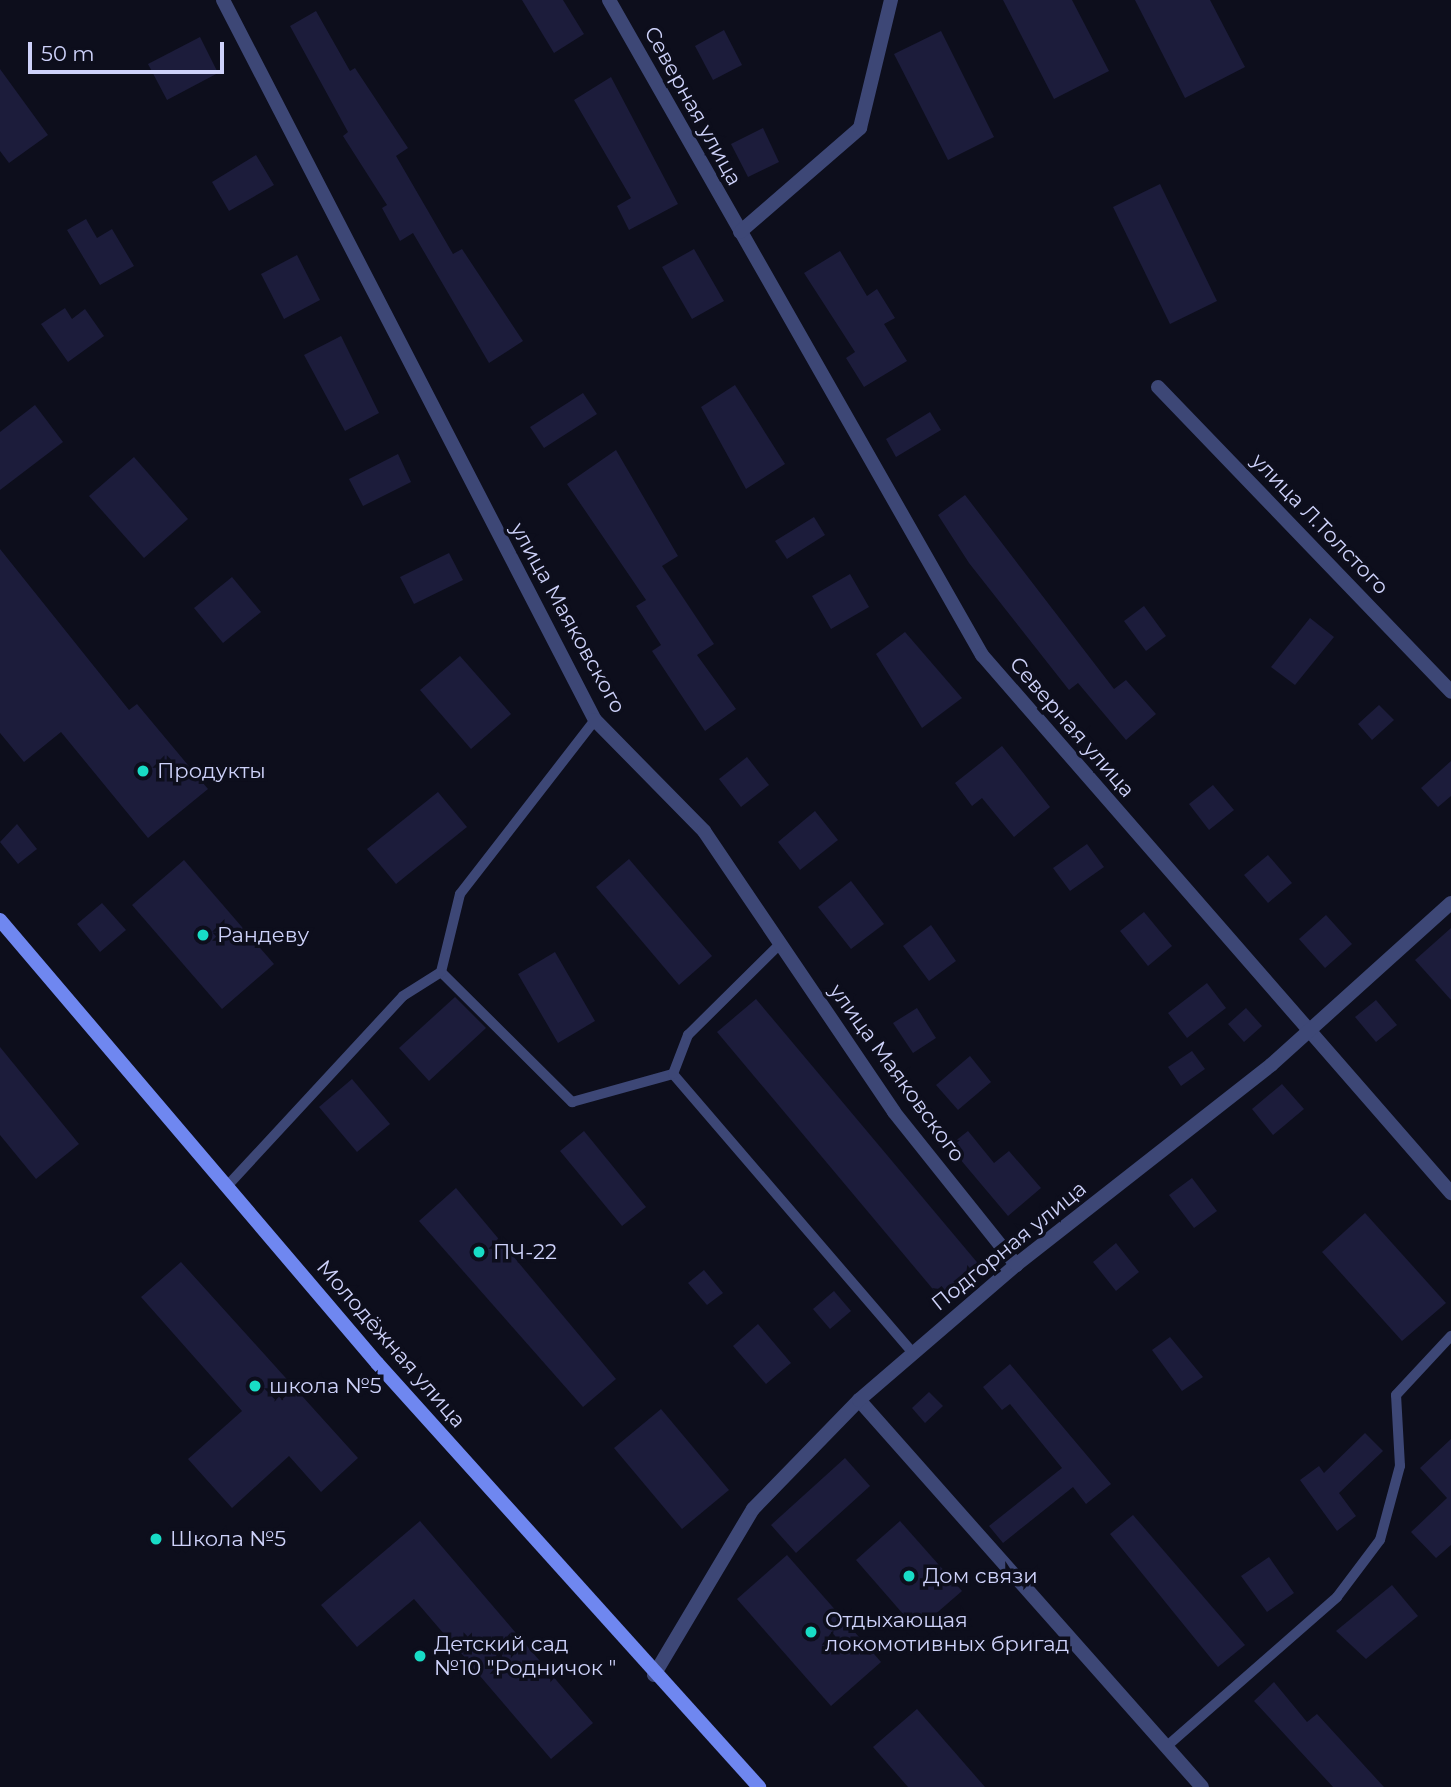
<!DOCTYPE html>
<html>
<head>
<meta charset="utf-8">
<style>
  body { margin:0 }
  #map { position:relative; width:1451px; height:1787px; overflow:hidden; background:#0d0e1c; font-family:Montserrat,sans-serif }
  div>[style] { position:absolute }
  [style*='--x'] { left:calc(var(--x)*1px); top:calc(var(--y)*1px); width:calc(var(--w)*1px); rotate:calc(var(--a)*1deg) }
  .building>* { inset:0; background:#1c1c3b }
  .lane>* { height:10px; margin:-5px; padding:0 5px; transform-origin:5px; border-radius:5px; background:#3d4776 }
  .street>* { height:14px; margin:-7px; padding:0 7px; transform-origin:7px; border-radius:7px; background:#3d4776 }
  .secondary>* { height:14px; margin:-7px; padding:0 7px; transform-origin:7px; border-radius:7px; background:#6f87f0 }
  .dots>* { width:19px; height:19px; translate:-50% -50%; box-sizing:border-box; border:4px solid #0d0e1c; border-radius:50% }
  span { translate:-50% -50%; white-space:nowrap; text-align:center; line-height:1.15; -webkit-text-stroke:7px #0d0e1c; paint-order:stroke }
  .street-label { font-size:21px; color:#ced2fa }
  .poi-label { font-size:21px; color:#ced2fa }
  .left { translate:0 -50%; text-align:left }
  .scale { position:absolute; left:28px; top:42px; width:196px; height:32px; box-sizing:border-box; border:4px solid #ced2fa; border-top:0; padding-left:9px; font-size:21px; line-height:24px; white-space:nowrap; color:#ced2fa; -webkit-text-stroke:5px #0d0e1c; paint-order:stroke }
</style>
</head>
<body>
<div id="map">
  <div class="building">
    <i style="clip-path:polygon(522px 0,563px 0,584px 34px,554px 53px)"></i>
    <i style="clip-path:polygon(1003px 0,1072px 0,1109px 71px,1054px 99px)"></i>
    <i style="clip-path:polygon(1135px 0,1210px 0,1245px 67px,1185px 98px)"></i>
    <i style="clip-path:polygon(316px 11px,350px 71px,355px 68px,408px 148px,396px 156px,453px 254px,462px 249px,523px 341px,489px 363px,413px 233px,400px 241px,382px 208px,387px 205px,343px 136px,348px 132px,290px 26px)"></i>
    <i style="clip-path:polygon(724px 30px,742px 65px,713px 80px,695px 46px)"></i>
    <i style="clip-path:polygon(941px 31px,994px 137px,948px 160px,894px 54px)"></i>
    <i style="clip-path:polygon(200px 37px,218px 73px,167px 100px,148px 64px)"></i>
    <i style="clip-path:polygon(0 69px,48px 135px,9px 163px,0 151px)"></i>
    <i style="clip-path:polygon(611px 77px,678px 204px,629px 230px,617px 206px,631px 198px,574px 100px)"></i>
    <i style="clip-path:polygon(763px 128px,779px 162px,748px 177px,731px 144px)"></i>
    <i style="clip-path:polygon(256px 155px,274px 185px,229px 211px,212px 182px)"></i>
    <i style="clip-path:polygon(1160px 184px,1217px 301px,1170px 324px,1113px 207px)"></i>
    <i style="clip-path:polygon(86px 219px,97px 238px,112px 229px,134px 266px,100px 285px,67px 230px)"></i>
    <i style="clip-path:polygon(694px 249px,724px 301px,692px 319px,662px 267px)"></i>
    <i style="clip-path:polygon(840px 251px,867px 296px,877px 289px,895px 318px,884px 324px,907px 361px,864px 387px,846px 358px,855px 352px,804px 273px)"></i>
    <i style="clip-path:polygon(297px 255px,320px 300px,284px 319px,261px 274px)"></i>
    <i style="clip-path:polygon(65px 308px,72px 319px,85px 309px,104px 336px,68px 362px,41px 324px)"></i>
    <i style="clip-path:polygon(341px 336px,379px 413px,345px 431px,304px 355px)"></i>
    <i style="clip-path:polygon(735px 385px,785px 464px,746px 489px,701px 407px)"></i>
    <i style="clip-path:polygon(583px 393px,597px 414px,544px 448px,530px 427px)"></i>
    <i style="clip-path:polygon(35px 405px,63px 442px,0 490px,0 432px)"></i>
    <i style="clip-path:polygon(930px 412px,941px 430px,896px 457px,886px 439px)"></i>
    <i style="clip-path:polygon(616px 450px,678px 556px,662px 566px,714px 644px,697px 655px,736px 709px,705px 731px,652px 651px,661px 645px,636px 606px,646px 600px,567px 484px)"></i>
    <i style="clip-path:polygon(398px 454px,411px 482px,363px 506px,349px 479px)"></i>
    <i style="clip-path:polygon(134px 457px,188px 519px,144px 558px,89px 496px)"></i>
    <i style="clip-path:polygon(965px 495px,1114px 689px,1126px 680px,1156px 714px,1126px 740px,1078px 683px,1069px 690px,969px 563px,938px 515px)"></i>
    <i style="clip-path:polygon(814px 517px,825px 535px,787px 559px,775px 541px)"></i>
    <i style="clip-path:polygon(0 549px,129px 710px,137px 704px,208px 789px,148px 838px,61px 732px,24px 762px,0 733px)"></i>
    <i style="clip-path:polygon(449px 553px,463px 580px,414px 604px,400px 577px)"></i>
    <i style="clip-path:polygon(850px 574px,869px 607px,831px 629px,812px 596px)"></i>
    <i style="clip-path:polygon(232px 577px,261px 612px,223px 643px,194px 608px)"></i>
    <i style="clip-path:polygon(1144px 606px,1166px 636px,1146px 651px,1124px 621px)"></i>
    <i style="clip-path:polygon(1310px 618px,1334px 637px,1295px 685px,1271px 667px)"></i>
    <i style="clip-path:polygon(905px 632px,962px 698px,922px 728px,876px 654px)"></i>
    <i style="clip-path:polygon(460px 656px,511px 714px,471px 749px,420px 690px)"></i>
    <i style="clip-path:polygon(1379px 705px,1394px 720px,1372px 740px,1358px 724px)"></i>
    <i style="clip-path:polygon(1002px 746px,1050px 807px,1014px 837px,982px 798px,972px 806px,955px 783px)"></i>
    <i style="clip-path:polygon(747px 757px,769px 785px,741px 807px,719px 779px)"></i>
    <i style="clip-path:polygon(1451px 761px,1451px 796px,1438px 807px,1421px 788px)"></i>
    <i style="clip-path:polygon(1213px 785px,1234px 810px,1209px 830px,1189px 804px)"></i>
    <i style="clip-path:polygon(438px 792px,467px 827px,396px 884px,367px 849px)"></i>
    <i style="clip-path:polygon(815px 811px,838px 840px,800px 870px,778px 842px)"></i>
    <i style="clip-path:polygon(17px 824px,37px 849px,18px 864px,0 842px)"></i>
    <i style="clip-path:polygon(1087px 844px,1104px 867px,1070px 891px,1053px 868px)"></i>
    <i style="clip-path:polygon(1268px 855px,1292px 883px,1268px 903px,1244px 875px)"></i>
    <i style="clip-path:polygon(629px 859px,712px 956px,679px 985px,596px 887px)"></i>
    <i style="clip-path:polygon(184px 860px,274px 964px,222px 1009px,132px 905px)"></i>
    <i style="clip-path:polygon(851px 881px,884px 924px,851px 949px,818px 907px)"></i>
    <i style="clip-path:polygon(102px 903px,126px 930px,100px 952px,77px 924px)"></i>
    <i style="clip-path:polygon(1144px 912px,1172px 946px,1148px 966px,1120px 931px)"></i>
    <i style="clip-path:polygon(1326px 915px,1352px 944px,1325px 968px,1299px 939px)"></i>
    <i style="clip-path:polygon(931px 925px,956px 961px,929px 981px,903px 946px)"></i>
    <i style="clip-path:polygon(1451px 928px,1451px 1000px,1415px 960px)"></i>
    <i style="clip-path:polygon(555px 952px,595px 1021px,558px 1043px,518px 974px)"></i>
    <i style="clip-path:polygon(1207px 983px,1226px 1008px,1187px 1038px,1168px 1013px)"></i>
    <i style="clip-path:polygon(455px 997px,486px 1028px,429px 1081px,399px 1048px)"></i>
    <i style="clip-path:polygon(756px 999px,981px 1267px,942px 1300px,717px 1032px)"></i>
    <i style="clip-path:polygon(1376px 1000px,1397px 1025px,1376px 1042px,1355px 1017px)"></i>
    <i style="clip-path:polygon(917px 1008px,936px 1038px,913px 1053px,893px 1023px)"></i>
    <i style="clip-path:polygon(1246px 1008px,1262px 1026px,1244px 1042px,1228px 1024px)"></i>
    <i style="clip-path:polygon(0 1047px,79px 1144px,36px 1179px,0 1135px)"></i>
    <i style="clip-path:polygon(1192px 1051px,1205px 1069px,1181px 1086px,1168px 1067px)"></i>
    <i style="clip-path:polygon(970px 1056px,991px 1082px,958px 1110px,936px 1085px)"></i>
    <i style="clip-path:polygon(352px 1079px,390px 1124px,357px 1152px,319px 1107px)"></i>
    <i style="clip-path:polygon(1282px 1084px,1304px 1109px,1273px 1135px,1252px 1109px)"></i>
    <i style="clip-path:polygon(584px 1131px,646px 1207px,622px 1226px,560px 1151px)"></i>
    <i style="clip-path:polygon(968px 1131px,994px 1163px,1009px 1151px,1041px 1188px,1008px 1216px,949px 1146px)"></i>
    <i style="clip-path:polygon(1192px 1178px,1217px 1211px,1194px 1228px,1169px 1195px)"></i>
    <i style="clip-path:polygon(456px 1188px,616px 1379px,583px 1407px,419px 1221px)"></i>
    <i style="clip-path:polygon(1365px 1213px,1446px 1303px,1402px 1341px,1322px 1252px)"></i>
    <i style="clip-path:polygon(1116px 1243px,1139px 1272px,1116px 1291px,1093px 1262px)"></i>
    <i style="clip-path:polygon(181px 1262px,358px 1458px,321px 1492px,289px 1456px,232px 1508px,188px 1459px,242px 1411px,141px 1297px)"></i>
    <i style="clip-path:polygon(704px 1270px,723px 1293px,707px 1305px,688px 1283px)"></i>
    <i style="clip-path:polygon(834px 1291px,851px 1311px,830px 1329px,813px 1309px)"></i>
    <i style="clip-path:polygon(758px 1324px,791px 1363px,766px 1384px,733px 1346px)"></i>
    <i style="clip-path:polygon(1170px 1337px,1203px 1377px,1182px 1391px,1152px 1350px)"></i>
    <i style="clip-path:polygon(1010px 1364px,1111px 1484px,1086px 1504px,1073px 1487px,1003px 1543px,989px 1526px,1062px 1468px,1010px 1404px,1002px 1410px,983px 1387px)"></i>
    <i style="clip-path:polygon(929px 1392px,943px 1406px,925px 1423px,912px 1408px)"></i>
    <i style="clip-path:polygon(661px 1409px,729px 1490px,682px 1529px,614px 1448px)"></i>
    <i style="clip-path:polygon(1365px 1433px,1383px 1451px,1339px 1493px,1356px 1516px,1337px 1531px,1300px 1480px,1319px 1466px,1324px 1473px)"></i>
    <i style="clip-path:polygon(1451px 1439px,1451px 1545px,1436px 1558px,1411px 1532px,1447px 1498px,1420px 1468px)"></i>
    <i style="clip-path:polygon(845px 1458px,870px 1486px,796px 1553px,771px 1525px)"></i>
    <i style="clip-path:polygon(1133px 1515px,1245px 1645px,1218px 1667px,1110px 1534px)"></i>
    <i style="clip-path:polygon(420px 1521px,593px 1723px,551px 1759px,414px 1599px,357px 1647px,321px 1605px)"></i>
    <i style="clip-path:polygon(900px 1521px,962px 1591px,917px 1630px,856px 1560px)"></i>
    <i style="clip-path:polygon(787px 1555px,881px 1662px,831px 1706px,737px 1599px)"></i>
    <i style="clip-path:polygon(1269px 1557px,1294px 1593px,1267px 1612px,1241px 1576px)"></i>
    <i style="clip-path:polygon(1392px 1585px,1418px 1616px,1366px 1659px,1336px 1631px)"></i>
    <i style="clip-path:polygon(1274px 1682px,1307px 1722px,1317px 1714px,1384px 1787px,1333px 1787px,1254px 1701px)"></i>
    <i style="clip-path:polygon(917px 1709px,985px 1787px,908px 1787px,873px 1747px)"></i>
  </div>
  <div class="lane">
    <i style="--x:441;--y:972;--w:185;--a:44.8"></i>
    <i style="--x:572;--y:1102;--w:105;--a:-15.5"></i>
    <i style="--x:673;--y:1074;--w:368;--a:49.3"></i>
    <i style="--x:673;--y:1074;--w:42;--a:-69"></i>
    <i style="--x:688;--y:1035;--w:129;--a:-44.7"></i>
    <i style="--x:229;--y:1184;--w:256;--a:-47.2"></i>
    <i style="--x:403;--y:996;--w:45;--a:-32.3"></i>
    <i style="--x:441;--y:972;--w:80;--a:-76.3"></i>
    <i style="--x:460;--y:894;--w:220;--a:-52.2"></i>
    <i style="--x:1167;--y:1746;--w:226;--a:-41.2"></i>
    <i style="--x:1337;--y:1597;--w:71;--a:-53"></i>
    <i style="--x:1380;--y:1540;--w:77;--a:-74.9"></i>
    <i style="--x:1400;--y:1466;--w:71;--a:-93.2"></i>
    <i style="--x:1396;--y:1395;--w:81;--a:-47"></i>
  </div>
  <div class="street">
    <i style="--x:223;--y:0;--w:810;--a:62.68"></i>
    <i style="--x:595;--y:720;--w:156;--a:45.5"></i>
    <i style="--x:704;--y:831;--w:339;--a:55.9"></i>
    <i style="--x:894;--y:1112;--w:196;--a:51.4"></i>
    <i style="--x:609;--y:0;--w:754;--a:60.34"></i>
    <i style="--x:982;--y:655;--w:714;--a:48.92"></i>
    <i style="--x:740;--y:232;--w:159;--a:-40.9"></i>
    <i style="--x:860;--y:128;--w:132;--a:-76.4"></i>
    <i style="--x:1158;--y:387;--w:423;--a:46.1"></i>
    <i style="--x:859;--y:1400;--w:517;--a:48.45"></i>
    <i style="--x:654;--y:1675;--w:193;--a:-59.2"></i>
    <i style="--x:753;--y:1509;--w:152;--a:-45.8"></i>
    <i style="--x:859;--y:1400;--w:207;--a:-40.7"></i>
    <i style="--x:1016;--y:1265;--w:324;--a:-38.1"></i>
    <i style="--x:1271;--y:1065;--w:242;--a:-42"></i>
  </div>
  <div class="secondary">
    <i style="--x:0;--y:920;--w:582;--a:49.6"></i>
    <i style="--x:377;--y:1363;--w:571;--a:47.98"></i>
  </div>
  <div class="dots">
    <i style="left:143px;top:771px;background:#18dcc6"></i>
    <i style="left:203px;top:935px;background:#18dcc6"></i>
    <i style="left:479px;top:1252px;background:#18dcc6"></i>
    <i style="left:255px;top:1386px;background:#18dcc6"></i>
    <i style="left:156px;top:1539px;background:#18dcc6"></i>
    <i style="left:909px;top:1576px;background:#18dcc6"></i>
    <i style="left:811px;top:1632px;background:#18dcc6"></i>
    <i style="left:420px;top:1656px;background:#18dcc6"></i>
  </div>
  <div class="street-label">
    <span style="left:693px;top:106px;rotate:61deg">Северная улица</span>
    <span style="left:1320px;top:524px;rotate:46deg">улица Л.Толстого</span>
    <span style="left:568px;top:618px;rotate:61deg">улица Маяковского</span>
    <span style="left:1072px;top:727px;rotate:49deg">Северная улица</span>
    <span style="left:897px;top:1073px;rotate:54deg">улица Маяковского</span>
    <span style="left:1009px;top:1246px;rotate:-39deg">Подгорная улица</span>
    <span style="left:391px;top:1344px;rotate:49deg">Молодёжная улица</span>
  </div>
  <div class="poi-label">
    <span class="left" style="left:157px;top:771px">Продукты</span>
    <span class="left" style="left:217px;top:935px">Рандеву</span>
    <span class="left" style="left:493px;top:1252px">ПЧ-22</span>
    <span class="left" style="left:269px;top:1386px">школа №5</span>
    <span class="left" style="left:170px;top:1539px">Школа №5</span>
    <span class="left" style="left:923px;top:1576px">Дом связи</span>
    <span class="left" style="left:825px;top:1632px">Отдыхающая<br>локомотивных бригад</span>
    <span class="left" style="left:434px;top:1656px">Детский сад<br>№10 "Родничок "</span>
  </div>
  <div class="scale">50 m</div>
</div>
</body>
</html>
